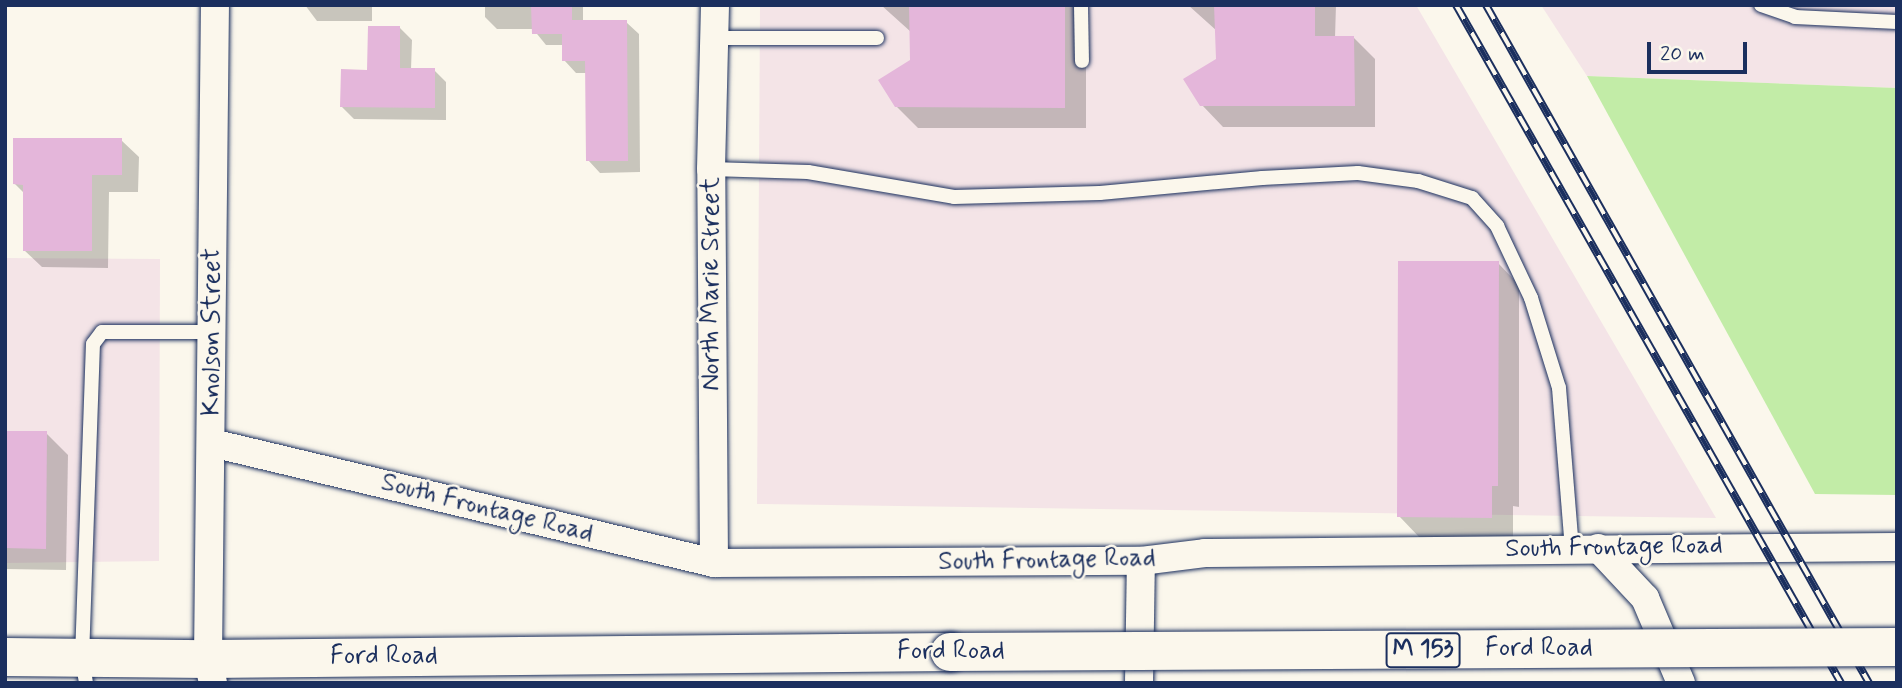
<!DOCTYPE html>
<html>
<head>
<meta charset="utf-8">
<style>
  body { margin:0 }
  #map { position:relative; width:1902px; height:688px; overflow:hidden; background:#fbf7ec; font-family:Mynerve,sans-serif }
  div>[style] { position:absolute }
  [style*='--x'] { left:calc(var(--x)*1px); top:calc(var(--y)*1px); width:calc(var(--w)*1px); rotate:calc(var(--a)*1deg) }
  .built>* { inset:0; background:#f4e4e7 }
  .green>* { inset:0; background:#c2eca7 }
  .shadow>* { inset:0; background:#0003 }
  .building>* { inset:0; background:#e4b6da }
  .roads { filter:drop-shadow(0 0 2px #1b2f5e) drop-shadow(0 0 2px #1b2f5e) }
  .service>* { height:14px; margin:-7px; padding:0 7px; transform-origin:7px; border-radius:7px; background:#fbf7ec }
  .minor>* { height:28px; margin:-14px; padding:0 14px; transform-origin:14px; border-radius:14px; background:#fbf7ec }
  .primary>* { height:38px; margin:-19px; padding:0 19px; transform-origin:19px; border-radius:19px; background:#fbf7ec }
  .rail>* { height:8px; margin-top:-4px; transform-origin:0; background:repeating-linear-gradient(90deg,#fbf7ec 0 16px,#1b2f5e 0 32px); box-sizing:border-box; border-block:2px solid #1b2f5e }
  .bridges { filter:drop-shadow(0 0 2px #1b2f5e) drop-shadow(0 0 2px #1b2f5e) }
  .primary-bridge>* { height:38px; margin:-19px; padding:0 19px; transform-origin:19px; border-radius:19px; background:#fbf7ec }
  span { translate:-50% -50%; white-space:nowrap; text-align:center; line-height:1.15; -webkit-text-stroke:5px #fbf7ec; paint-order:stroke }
  .shield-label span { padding:2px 5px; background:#fbf7ec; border:2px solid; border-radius:5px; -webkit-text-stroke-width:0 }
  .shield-label { font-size:24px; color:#1b2f5e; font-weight:700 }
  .street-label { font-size:26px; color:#1b2f5e }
  .frame { position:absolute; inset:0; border:7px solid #1b2f5e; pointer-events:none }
  .scale { position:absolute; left:1647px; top:42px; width:100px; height:32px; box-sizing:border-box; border:4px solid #1b2f5e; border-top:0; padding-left:9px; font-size:21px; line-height:24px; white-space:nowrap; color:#1b2f5e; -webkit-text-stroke:5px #fbf7ec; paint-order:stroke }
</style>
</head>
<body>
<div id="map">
  <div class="built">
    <i style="clip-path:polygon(760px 5px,1416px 5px,1716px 518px,757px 504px)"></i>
    <i style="clip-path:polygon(1541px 5px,1897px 5px,1897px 88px,1587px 76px)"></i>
    <i style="clip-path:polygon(5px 258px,160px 259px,159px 561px,5px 563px)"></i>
  </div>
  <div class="green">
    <i style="clip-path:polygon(1587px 76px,1897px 88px,1897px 495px,1815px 494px)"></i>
  </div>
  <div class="shadow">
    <i style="clip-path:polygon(305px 5px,372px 5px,372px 21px,317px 21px)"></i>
    <i style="clip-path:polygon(485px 5px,583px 5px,583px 21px,626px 22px,639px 34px,640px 172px,600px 173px,588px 160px,586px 73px,576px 73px,564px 60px,564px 45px,546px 45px,533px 29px,497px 29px,485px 17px)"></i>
    <i style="clip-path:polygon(881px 5px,1086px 5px,1086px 128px,918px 128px,896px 106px,912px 61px,911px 32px)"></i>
    <i style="clip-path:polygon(1188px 5px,1336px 5px,1335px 38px,1354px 38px,1375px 59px,1375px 127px,1223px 127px,1202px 105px,1217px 60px,1217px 31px)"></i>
    <i style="clip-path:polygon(400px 28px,412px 40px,411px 70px,434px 70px,446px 82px,446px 120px,354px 119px,342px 107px)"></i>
    <i style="clip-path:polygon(121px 140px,139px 157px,138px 192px,109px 192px,108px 268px,42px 267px,24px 250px,25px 194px,15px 184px)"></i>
    <i style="clip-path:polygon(1498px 263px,1519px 285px,1519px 507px,1513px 506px,1513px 538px,1420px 538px,1399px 516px)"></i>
    <i style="clip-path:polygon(5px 433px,46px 433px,68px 455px,66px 570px,5px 569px)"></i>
  </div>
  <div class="building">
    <i style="clip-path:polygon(531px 5px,572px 5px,572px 20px,627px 20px,628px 161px,586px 161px,585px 61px,562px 61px,562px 34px,532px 34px)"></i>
    <i style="clip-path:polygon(909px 5px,1065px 5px,1065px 108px,895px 107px,878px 80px,910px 60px)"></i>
    <i style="clip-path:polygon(1214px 5px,1315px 5px,1315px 36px,1354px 36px,1355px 106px,1200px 106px,1183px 79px,1216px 59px)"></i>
    <i style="clip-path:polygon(368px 26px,400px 26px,400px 68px,435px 68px,435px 108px,340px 107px,341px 69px,367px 70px)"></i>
    <i style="clip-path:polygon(13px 138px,122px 138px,122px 175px,92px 175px,92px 251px,23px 251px,23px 185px,13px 184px)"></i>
    <i style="clip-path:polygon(1398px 261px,1499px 261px,1498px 486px,1492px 486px,1492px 518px,1397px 517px)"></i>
    <i style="clip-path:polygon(5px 431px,47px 431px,46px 549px,5px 548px)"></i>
  </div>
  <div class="roads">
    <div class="service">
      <i style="--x:1081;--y:5;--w:56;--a:89"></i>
      <i style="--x:1761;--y:5;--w:36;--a:19"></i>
      <i style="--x:1795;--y:17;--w:102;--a:2.8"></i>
      <i style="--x:715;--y:38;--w:162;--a:0"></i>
      <i style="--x:711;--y:169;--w:97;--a:1.8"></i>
      <i style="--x:808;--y:172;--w:148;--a:9.7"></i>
      <i style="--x:954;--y:197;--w:146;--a:-1.6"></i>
      <i style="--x:1100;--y:193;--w:163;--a:-5.3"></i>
      <i style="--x:1262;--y:178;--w:96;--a:-3"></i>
      <i style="--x:1358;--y:173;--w:61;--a:7.6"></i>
      <i style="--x:1418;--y:181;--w:57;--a:17.5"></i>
      <i style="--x:1472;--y:198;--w:38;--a:48"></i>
      <i style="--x:1497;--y:226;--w:80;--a:64.7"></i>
      <i style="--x:1531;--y:298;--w:94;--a:72.7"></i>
      <i style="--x:1559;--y:388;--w:161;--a:85.4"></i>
      <i style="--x:86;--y:683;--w:25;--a:-99"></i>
      <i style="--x:82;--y:658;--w:314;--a:-88"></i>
      <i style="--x:93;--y:344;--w:15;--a:-53"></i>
      <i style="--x:102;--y:332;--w:111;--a:0"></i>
    </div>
    <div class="minor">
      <i style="--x:212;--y:443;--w:516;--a:13.44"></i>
      <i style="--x:714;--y:563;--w:427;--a:-0.3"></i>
      <i style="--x:1141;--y:561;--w:64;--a:-7.1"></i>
      <i style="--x:1205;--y:553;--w:692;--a:-0.5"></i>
      <i style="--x:1598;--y:548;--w:69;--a:46.8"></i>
      <i style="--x:1645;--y:598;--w:92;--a:67"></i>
      <i style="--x:714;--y:563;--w:394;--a:-90.4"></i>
      <i style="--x:711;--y:169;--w:164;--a:-88.6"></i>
      <i style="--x:213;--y:683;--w:25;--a:-102"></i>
      <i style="--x:208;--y:659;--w:654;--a:-89.39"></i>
      <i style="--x:1139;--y:683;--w:122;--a:-89.1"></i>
    </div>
    <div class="primary">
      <i style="--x:5;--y:657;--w:203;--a:0.6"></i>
      <i style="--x:208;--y:659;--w:742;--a:-0.54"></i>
    </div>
  </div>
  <div class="rail">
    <i style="--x:1456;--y:5;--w:780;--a:60.41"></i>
    <i style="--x:1486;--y:5;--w:779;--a:60.54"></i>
  </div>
  <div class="bridges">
    <div class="primary-bridge">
      <i style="--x:950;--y:652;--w:947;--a:-0.3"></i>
    </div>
  </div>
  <div class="shield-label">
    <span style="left:1423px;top:650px">M 153</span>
  </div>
  <div class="street-label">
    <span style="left:712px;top:284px;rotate:-90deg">North Marie Street</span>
    <span style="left:213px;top:332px;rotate:-90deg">Knolson Street</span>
    <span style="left:487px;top:509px;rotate:14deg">South Frontage Road</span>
    <span style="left:1614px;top:548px;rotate:-1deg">South Frontage Road</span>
    <span style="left:1047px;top:561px;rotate:-1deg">South Frontage Road</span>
    <span style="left:1539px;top:649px">Ford Road</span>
    <span style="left:951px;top:652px">Ford Road</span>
    <span style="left:384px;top:657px">Ford Road</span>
  </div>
  <div class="frame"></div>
  <div class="scale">20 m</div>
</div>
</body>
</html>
